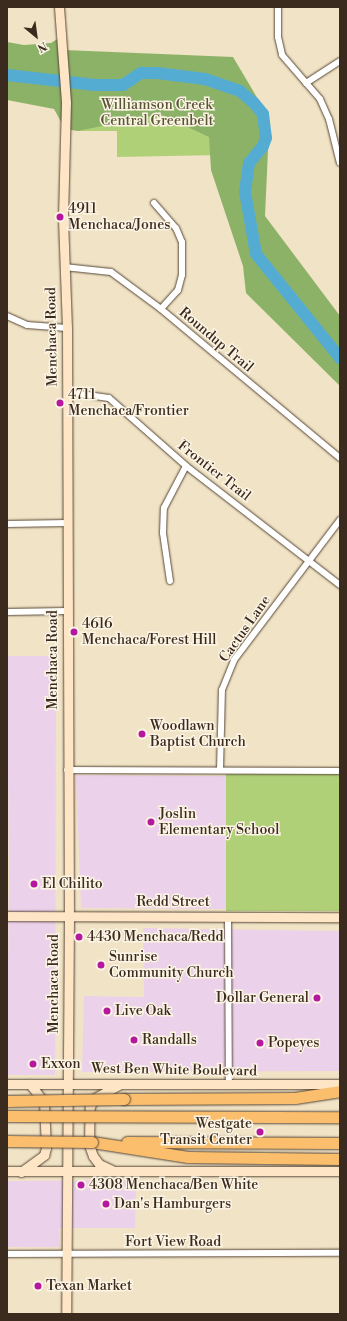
<!DOCTYPE html>
<html>
<head>
<meta charset="utf-8">
<style>
  body { margin:0 }
  #map { position:relative; width:347px; height:1321px; overflow:hidden; background:#f1e3c5; font-family:"Libre Bodoni",serif }
  div>[style] { position:absolute }
  [style*='--x'] { left:calc(var(--x)*1px); top:calc(var(--y)*1px); width:calc(var(--w)*1px); rotate:calc(var(--a)*1deg) }
  .built>* { inset:0; background:#ecd1ea }
  .green>* { inset:0; background:#b0d078 }
  .forest>* { inset:0; background:#8cb268 }
  .river>* { height:12px; margin:-6px; padding:0 6px; transform-origin:6px; border-radius:6px; background:#55acd2 }
  .roads { filter:drop-shadow(0 0 1px #564637) drop-shadow(0 0 1px #564637) }
  .street>* { height:6px; margin:-3px; padding:0 3px; transform-origin:3px; border-radius:3px; background:#fff }
  .secondary>* { height:9px; margin:-4.5px; padding:0 4.5px; transform-origin:4.5px; border-radius:4.5px; background:#fde5c5 }
  .highway>* { height:11px; margin:-5.5px; padding:0 5.5px; transform-origin:5.5px; border-radius:5.5px; background:#fabe6d }
  .bridges { filter:drop-shadow(0 0 1px #564637) drop-shadow(0 0 1px #564637) }
  .highway-bridge>* { height:11px; margin:-5.5px; padding:0 5.5px; transform-origin:5.5px; border-radius:5.5px; background:#fabe6d }
  .dots>* { width:11px; height:11px; translate:-50% -50%; box-sizing:border-box; border:2px solid #fcf5e5; border-radius:50% }
  span { translate:-50% -50%; white-space:nowrap; text-align:center; line-height:1.15; -webkit-text-stroke:3px #fcf5e5; paint-order:stroke }
  .park-label { font-size:14px; color:#585434 }
  .poi-label { font-size:14px; color:#3b2a1e }
  .left { translate:0 -50%; text-align:left }
  .right { translate:-100% -50%; text-align:right }
  .street-label { font-size:14px; color:#3b2a1e }
  .frame { position:absolute; inset:0; border:8px solid #3b2a1e; pointer-events:none }
  .north { position:absolute; left:16px; top:16px; width:40px; height:40px; -webkit-text-stroke:3px #fcf5e5; paint-order:stroke; rotate:151deg; font-size:11px; font-weight:700; line-height:16px; text-align:center; color:#3b2a1e }
  .north::after { content:''; display:block; margin:auto; width:14px; height:18px; background:#3b2a1e; clip-path:polygon(50% 0,100% 100%,50% 72%,0 100%) }
</style>
</head>
<body>
<div id="map">
  <div class="built">
    <i style="clip-path:polygon(7px 656px,56px 656px,55px 1075px,7px 1075px,9px 874px)"></i>
    <i style="clip-path:polygon(226px 774px,226px 909px,81px 908px,76px 775px,224px 776px)"></i>
    <i style="clip-path:polygon(143px 928px,340px 931px,340px 1071px,82px 1072px,84px 996px,144px 997px)"></i>
    <i style="clip-path:polygon(136px 1180px,135px 1228px,59px 1228px,60px 1247px,7px 1247px,7px 1181px)"></i>
  </div>
  <div class="green">
    <i style="clip-path:polygon(75px 68px,206px 76px,221px 155px,117px 157px,117px 131px,78px 131px)"></i>
    <i style="clip-path:polygon(226px 774px,340px 774px,340px 911px,226px 911px)"></i>
  </div>
  <div class="forest">
    <i style="clip-path:polygon(62px 36px,64px 50px,233px 57px,265px 111px,269px 128px,265px 216px,340px 316px,340px 386px,246px 293px,243px 266px,211px 170px,209px 137px,160px 114px,78px 131px,65px 129px,54px 109px,7px 100px,7px 42px,24px 45px,51px 43px)"></i>
  </div>
  <div class="river">
    <i style="--x:7;--y:75;--w:89;--a:6.5"></i>
    <i style="--x:95;--y:85;--w:28;--a:0"></i>
    <i style="--x:123;--y:85;--w:22;--a:-34"></i>
    <i style="--x:141;--y:73;--w:16;--a:0"></i>
    <i style="--x:157;--y:73;--w:48;--a:7.1"></i>
    <i style="--x:205;--y:79;--w:37;--a:19"></i>
    <i style="--x:240;--y:91;--w:18;--a:41"></i>
    <i style="--x:254;--y:103;--w:14;--a:51"></i>
    <i style="--x:263;--y:114;--w:24;--a:83"></i>
    <i style="--x:266;--y:138;--w:9;--a:111"></i>
    <i style="--x:263;--y:146;--w:22;--a:129"></i>
    <i style="--x:249;--y:163;--w:29;--a:98"></i>
    <i style="--x:245;--y:192;--w:63;--a:79.9"></i>
    <i style="--x:256;--y:254;--w:134;--a:51.1"></i>
  </div>
  <div class="roads">
    <div class="street">
      <i style="--x:278;--y:7;--w:30;--a:90"></i>
      <i style="--x:278;--y:37;--w:18;--a:77"></i>
      <i style="--x:282;--y:55;--w:58;--a:49.2"></i>
      <i style="--x:320;--y:99;--w:22;--a:66"></i>
      <i style="--x:329;--y:119;--w:45;--a:76"></i>
      <i style="--x:306;--y:83;--w:40;--a:-32.9"></i>
      <i style="--x:154;--y:203;--w:33;--a:49"></i>
      <i style="--x:176;--y:228;--w:15;--a:67"></i>
      <i style="--x:182;--y:242;--w:33;--a:90"></i>
      <i style="--x:182;--y:275;--w:16;--a:105"></i>
      <i style="--x:178;--y:290;--w:25;--a:132"></i>
      <i style="--x:64;--y:267;--w:47;--a:6.1"></i>
      <i style="--x:111;--y:272;--w:62;--a:36.5"></i>
      <i style="--x:161;--y:309;--w:233;--a:39.8"></i>
      <i style="--x:7;--y:316;--w:22;--a:24"></i>
      <i style="--x:27;--y:325;--w:40;--a:4.3"></i>
      <i style="--x:67;--y:392;--w:42;--a:8.1"></i>
      <i style="--x:109;--y:398;--w:103;--a:41.4"></i>
      <i style="--x:186;--y:466;--w:195;--a:37.7"></i>
      <i style="--x:7;--y:524;--w:60;--a:-1"></i>
      <i style="--x:170;--y:581;--w:49;--a:-98.3"></i>
      <i style="--x:163;--y:533;--w:25;--a:-88"></i>
      <i style="--x:164;--y:508;--w:47;--a:-62.4"></i>
      <i style="--x:7;--y:612;--w:60;--a:-1"></i>
      <i style="--x:67;--y:770;--w:273;--a:0.2"></i>
      <i style="--x:220;--y:770;--w:80;--a:-88.6"></i>
      <i style="--x:222;--y:690;--w:32;--a:-68"></i>
      <i style="--x:234;--y:660;--w:176;--a:-52.9"></i>
      <i style="--x:228;--y:916;--w:168;--a:89.7"></i>
      <i style="--x:7;--y:1254;--w:333;--a:-0.2"></i>
    </div>
    <div class="secondary">
      <i style="--x:59;--y:7;--w:95;--a:85.8"></i>
      <i style="--x:66;--y:102;--w:117;--a:91.5"></i>
      <i style="--x:63;--y:219;--w:109;--a:87.9"></i>
      <i style="--x:67;--y:328;--w:588;--a:89.81"></i>
      <i style="--x:69;--y:916;--w:398;--a:90.4"></i>
      <i style="--x:7;--y:916;--w:333;--a:0.2"></i>
      <i style="--x:7;--y:1084;--w:333;--a:0"></i>
      <i style="--x:112;--y:1170;--w:14;--a:-155"></i>
      <i style="--x:99;--y:1164;--w:10;--a:-127"></i>
      <i style="--x:93;--y:1156;--w:12;--a:-110"></i>
      <i style="--x:89;--y:1145;--w:39;--a:-89"></i>
      <i style="--x:90;--y:1106;--w:9;--a:-58"></i>
      <i style="--x:95;--y:1098;--w:29;--a:-29"></i>
      <i style="--x:7;--y:1171;--w:333;--a:0"></i>
      <i style="--x:21;--y:1172;--w:29;--a:-36"></i>
      <i style="--x:44;--y:1155;--w:7;--a:-74"></i>
      <i style="--x:46;--y:1148;--w:46;--a:-92.5"></i>
      <i style="--x:44;--y:1102;--w:23;--a:-128"></i>
    </div>
    <div class="highway">
      <i style="--x:124;--y:1099;--w:171;--a:-0.3"></i>
      <i style="--x:295;--y:1098;--w:46;--a:-8.8"></i>
      <i style="--x:92;--y:1142;--w:97;--a:8.9"></i>
      <i style="--x:188;--y:1157;--w:152;--a:0.8"></i>
      <i style="--x:127;--y:1142;--w:213;--a:0.3"></i>
    </div>
  </div>
  <div class="bridges">
    <div class="highway-bridge">
      <i style="--x:7;--y:1101;--w:117;--a:-1"></i>
      <i style="--x:7;--y:1116;--w:333;--a:0.2"></i>
      <i style="--x:7;--y:1141;--w:85;--a:0.7"></i>
    </div>
  </div>
  <div class="dots">
    <i style="left:60px;top:217px;background:#b5179e"></i>
    <i style="left:60px;top:403px;background:#b5179e"></i>
    <i style="left:74px;top:632px;background:#b5179e"></i>
    <i style="left:142px;top:734px;background:#b5179e"></i>
    <i style="left:151px;top:822px;background:#b5179e"></i>
    <i style="left:34px;top:884px;background:#b5179e"></i>
    <i style="left:79px;top:937px;background:#b5179e"></i>
    <i style="left:101px;top:965px;background:#b5179e"></i>
    <i style="left:317px;top:998px;background:#b5179e"></i>
    <i style="left:107px;top:1011px;background:#b5179e"></i>
    <i style="left:134px;top:1040px;background:#b5179e"></i>
    <i style="left:260px;top:1043px;background:#b5179e"></i>
    <i style="left:33px;top:1064px;background:#b5179e"></i>
    <i style="left:260px;top:1132px;background:#b5179e"></i>
    <i style="left:81px;top:1185px;background:#b5179e"></i>
    <i style="left:106px;top:1204px;background:#b5179e"></i>
    <i style="left:38px;top:1286px;background:#b5179e"></i>
  </div>
  <div class="park-label">
    <span style="left:157px;top:113px">Williamson Creek<br>Central Greenbelt</span>
  </div>
  <div class="poi-label">
    <span class="left" style="left:68px;top:217px">4911<br>Menchaca/Jones</span>
    <span class="left" style="left:68px;top:403px">4711<br>Menchaca/Frontier</span>
    <span class="left" style="left:82px;top:632px">4616<br>Menchaca/Forest Hill</span>
    <span class="left" style="left:150px;top:734px">Woodlawn<br>Baptist Church</span>
    <span class="left" style="left:159px;top:822px">Joslin<br>Elementary School</span>
    <span class="left" style="left:42px;top:884px">El Chilito</span>
    <span class="left" style="left:87px;top:937px">4430 Menchaca/Redd</span>
    <span class="left" style="left:109px;top:965px">Sunrise<br>Community Church</span>
    <span class="right" style="left:309px;top:998px">Dollar General</span>
    <span class="left" style="left:115px;top:1011px">Live Oak</span>
    <span class="left" style="left:142px;top:1040px">Randalls</span>
    <span class="left" style="left:268px;top:1043px">Popeyes</span>
    <span class="left" style="left:41px;top:1064px">Exxon</span>
    <span class="right" style="left:252px;top:1132px">Westgate<br>Transit Center</span>
    <span class="left" style="left:89px;top:1185px">4308 Menchaca/Ben White</span>
    <span class="left" style="left:114px;top:1204px">Dan's Hamburgers</span>
    <span class="left" style="left:46px;top:1286px">Texan Market</span>
  </div>
  <div class="street-label">
    <span style="left:52px;top:337px;rotate:-91deg">Menchaca Road</span>
    <span style="left:216px;top:340px;rotate:40deg">Roundup Trail</span>
    <span style="left:214px;top:471px;rotate:38deg">Frontier Trail</span>
    <span style="left:245px;top:629px;rotate:-55deg">Cactus Lane</span>
    <span style="left:53px;top:660px;rotate:-90deg">Menchaca Road</span>
    <span style="left:173px;top:902px">Redd Street</span>
    <span style="left:54px;top:984px;rotate:-90deg">Menchaca Road</span>
    <span style="left:174px;top:1070px;rotate:1deg">West Ben White Boulevard</span>
    <span style="left:173px;top:1242px">Fort View Road</span>
  </div>
  <div class="frame"></div>
  <div class="north">N</div>
</div>
</body>
</html>
